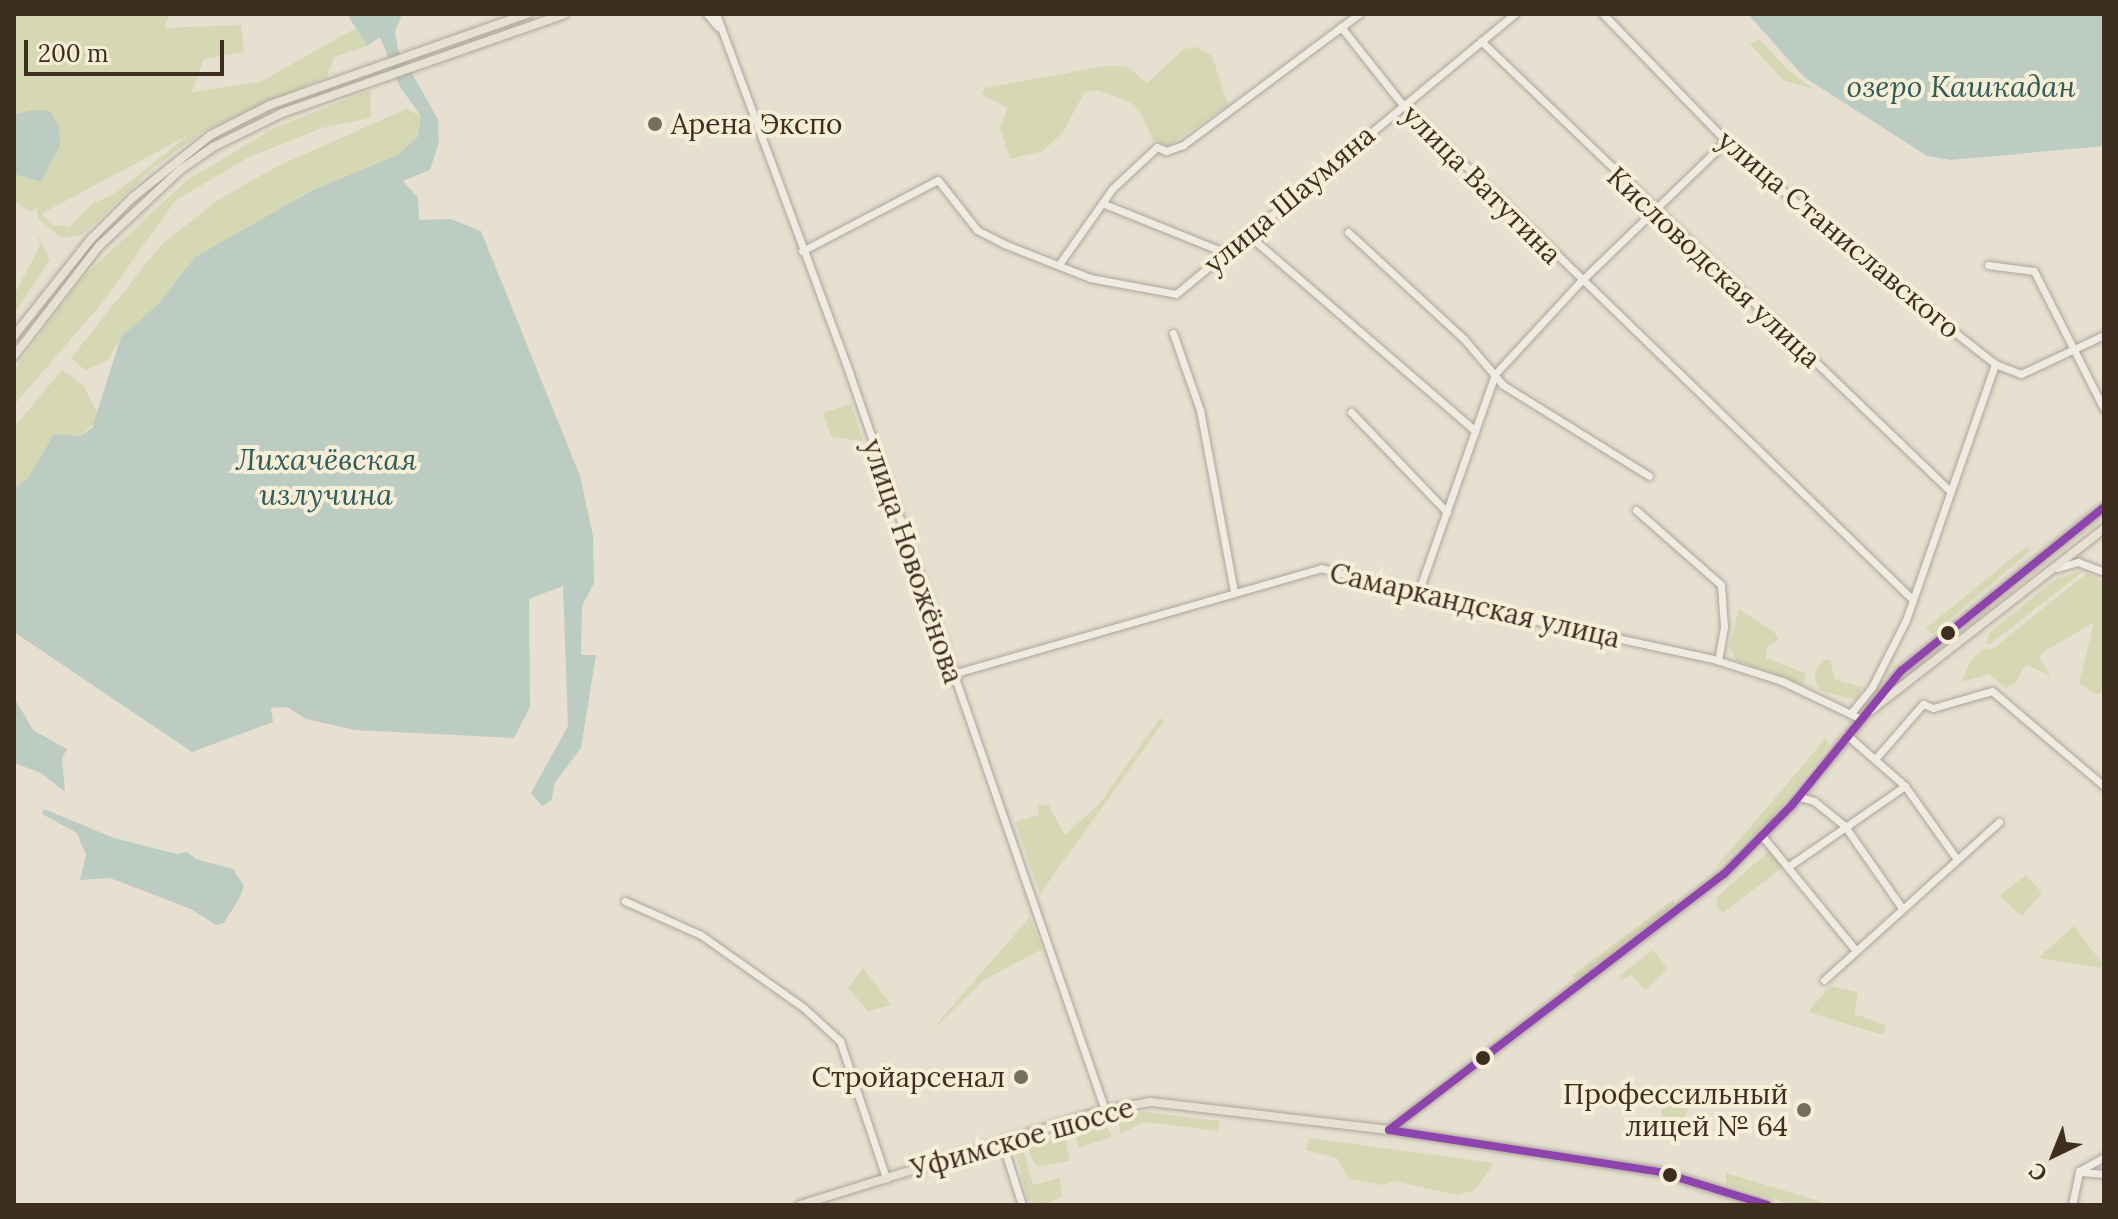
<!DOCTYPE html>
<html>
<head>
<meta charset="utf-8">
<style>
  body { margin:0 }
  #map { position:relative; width:2118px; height:1219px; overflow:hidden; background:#e7e0d1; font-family:Lora,serif }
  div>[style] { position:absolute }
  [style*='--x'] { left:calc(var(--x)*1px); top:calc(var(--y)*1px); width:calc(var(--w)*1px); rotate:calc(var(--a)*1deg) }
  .green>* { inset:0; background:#d6d7b3 }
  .water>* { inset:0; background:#bcccc2 }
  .roads { filter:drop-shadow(0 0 2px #ada599) drop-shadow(0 0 2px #ada599) }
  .minor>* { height:7px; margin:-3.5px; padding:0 3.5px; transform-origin:3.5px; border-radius:3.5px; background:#efebe3 }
  .major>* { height:8px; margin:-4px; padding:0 4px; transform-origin:4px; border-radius:4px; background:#e6e1d4 }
  .bus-1>* { height:8px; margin:-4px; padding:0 4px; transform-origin:4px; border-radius:4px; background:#8e44ad }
  .dots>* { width:22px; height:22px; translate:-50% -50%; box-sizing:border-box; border:4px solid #f7eed8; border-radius:50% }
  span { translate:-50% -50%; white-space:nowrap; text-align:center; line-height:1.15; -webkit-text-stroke:8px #f7eed8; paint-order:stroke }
  .poi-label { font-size:28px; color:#3d2e20 }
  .left { translate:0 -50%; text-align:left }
  .right { translate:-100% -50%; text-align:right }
  .street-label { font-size:28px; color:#3d2e20 }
  .water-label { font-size:30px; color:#2f5d5a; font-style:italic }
  .frame { position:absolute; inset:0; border:16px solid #3d2e20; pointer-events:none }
  .north { position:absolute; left:2014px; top:1115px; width:80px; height:80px; -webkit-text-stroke:6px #f7eed8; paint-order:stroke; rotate:223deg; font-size:22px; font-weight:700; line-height:32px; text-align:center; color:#3d2e20 }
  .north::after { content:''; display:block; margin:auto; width:28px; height:36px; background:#3d2e20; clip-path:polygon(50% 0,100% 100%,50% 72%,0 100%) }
  .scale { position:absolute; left:24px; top:40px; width:200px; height:36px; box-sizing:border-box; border:4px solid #3d2e20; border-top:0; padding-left:10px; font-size:24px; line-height:28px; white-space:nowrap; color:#3d2e20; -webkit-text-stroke:6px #f7eed8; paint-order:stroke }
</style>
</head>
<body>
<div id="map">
  <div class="green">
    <i style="clip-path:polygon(evenodd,14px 14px,170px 14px,164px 28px,241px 25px,244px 52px,204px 59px,192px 92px,260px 82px,356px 28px,367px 46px,334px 57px,327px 77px,205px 130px,152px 169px,82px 235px,61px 238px,38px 218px,37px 207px,31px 212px,14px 201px,14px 174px,41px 182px,14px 114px,14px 14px,187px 136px,113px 195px,93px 203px,69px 227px,54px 225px,41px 214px,187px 136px)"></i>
    <i style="clip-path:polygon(1759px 39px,1788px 70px,1813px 89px,1783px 80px,1750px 44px)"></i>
    <i style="clip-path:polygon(1197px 47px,1212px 56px,1228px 105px,1168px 146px,1153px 140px,1140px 111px,1128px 101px,1097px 90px,1084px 93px,1063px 132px,1043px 151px,1010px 159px,1000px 128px,1008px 108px,981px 94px,985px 88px,1104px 66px,1126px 66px,1147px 83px,1184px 49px)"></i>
    <i style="clip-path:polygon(370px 90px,371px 118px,322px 128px,247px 158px,175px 201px,103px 302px,14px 405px,14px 370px,83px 277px,186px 181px,272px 129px)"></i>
    <i style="clip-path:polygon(406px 109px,421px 116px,417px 138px,397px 155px,311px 191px,195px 257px,158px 304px,121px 337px,108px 360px,85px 370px,71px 358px,161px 245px,218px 200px,278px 166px)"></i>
    <i style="clip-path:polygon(37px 233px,50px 260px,14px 314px,14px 295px,40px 246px)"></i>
    <i style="clip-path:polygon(62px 370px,84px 386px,99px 417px,81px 436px,54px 434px,28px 478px,14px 488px,14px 427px)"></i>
    <i style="clip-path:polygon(851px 404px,863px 441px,831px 437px,823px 413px)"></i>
    <i style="clip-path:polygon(2044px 539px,1932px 635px,1926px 628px,2027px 546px,2030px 550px)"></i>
    <i style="clip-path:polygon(2085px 570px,1990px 644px,1986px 644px,1990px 632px,2056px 579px)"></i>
    <i style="clip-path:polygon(2087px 573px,2104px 582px,2104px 692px,2096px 694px,2079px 683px,2094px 622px,2042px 653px,2040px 659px,2051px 677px,2026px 664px,2015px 683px,2006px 688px,1989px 674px,1961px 682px,1971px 660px,1982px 650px,1994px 648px)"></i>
    <i style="clip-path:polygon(1739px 609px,1774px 632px,1779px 639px,1767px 647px,1766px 658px,1805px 673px,1804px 685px,1736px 660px,1729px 645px)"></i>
    <i style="clip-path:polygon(1823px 660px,1830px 660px,1835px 680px,1862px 687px,1856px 700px,1819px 690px,1814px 674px)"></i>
    <i style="clip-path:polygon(1160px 718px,1164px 721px,1040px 894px,1015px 822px,1039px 815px,1038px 806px,1048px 804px,1065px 835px,1100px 803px)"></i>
    <i style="clip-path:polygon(1826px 738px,1829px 746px,1770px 820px,1712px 872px)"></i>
    <i style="clip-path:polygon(1770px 850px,1784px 866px,1723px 913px,1718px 909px,1716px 898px)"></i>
    <i style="clip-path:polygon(2026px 875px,2042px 893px,2022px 916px,1999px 896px)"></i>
    <i style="clip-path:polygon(1674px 899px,1673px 906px,1577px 978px,1571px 976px)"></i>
    <i style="clip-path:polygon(1030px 917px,1042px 949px,984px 980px,928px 1034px)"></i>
    <i style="clip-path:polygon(2074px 926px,2102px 963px,2101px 968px,2038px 958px)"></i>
    <i style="clip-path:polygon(1653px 950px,1668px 968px,1645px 990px,1631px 974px,1623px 980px,1619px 976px)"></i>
    <i style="clip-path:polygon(863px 968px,887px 999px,891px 1005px,868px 1011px,848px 988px)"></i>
    <i style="clip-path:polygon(1830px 986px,1858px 992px,1854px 1014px,1886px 1025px,1883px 1035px,1808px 1012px)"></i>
    <i style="clip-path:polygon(1664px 1089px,1692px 1093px,1681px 1135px,1660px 1134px)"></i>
    <i style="clip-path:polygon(1144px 1112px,1220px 1121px,1218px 1131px,1144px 1122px,1121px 1134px,1118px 1118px)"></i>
    <i style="clip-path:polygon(1103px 1120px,1112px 1137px,1078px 1148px,1076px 1129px)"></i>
    <i style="clip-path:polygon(1064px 1132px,1070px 1161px,1037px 1167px,1025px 1143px)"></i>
    <i style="clip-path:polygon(1309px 1138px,1494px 1163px,1475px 1190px,1457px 1195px,1393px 1181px,1383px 1185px,1349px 1179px,1337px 1158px,1306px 1150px)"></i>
    <i style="clip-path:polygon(1014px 1147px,1023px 1150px,1033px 1185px,1060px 1178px,1062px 1197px,1042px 1205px,1028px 1200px)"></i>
    <i style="clip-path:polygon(1726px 1173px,1832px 1205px,1793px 1205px,1726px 1184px)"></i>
  </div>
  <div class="water">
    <i style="clip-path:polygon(347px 14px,402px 14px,395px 32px,398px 49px,438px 119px,439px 142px,430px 170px,403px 181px,418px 198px,419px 220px,451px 219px,481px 231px,580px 476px,593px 536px,594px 583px,582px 606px,581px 655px,596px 655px,581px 748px,554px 784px,552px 800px,542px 806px,531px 793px,568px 726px,563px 586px,529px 599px,530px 707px,514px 738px,355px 730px,306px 719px,287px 707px,271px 708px,273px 722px,192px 752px,14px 632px,14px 488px,28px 478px,54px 434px,81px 436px,92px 428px,121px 337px,158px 304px,195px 257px,311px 191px,397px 155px,417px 138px,421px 116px,400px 87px,380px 37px,367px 46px)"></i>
    <i style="clip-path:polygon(1748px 14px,2104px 14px,2104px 146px,1951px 160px,1927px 156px,1804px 77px)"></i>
    <i style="clip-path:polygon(35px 110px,50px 111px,59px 126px,60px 146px,41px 182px,14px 174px,14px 114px)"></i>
    <i style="clip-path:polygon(14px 697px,33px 730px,67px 749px,62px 758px,65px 792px,41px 773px,14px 763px)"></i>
    <i style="clip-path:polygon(44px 809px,114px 838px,177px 854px,187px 852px,196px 859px,233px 869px,244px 886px,239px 899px,224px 923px,216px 925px,191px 909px,110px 878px,80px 880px,86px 855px,77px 833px,42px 814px)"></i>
  </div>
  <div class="roads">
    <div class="minor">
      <i style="--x:707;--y:14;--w:17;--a:50"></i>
      <i style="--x:716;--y:14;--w:382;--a:69.6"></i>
      <i style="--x:849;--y:372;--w:781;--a:70.87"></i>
      <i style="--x:1603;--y:14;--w:177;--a:45.9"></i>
      <i style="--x:1726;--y:141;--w:164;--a:41.3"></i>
      <i style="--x:1849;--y:249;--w:186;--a:38.2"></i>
      <i style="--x:1995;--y:364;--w:28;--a:21"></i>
      <i style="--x:2021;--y:374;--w:92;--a:-25.2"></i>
      <i style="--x:1341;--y:27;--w:98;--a:51.6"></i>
      <i style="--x:1402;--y:104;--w:708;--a:44.14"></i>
      <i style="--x:1481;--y:41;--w:649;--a:43.81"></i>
      <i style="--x:1102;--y:203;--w:131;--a:21.9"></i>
      <i style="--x:1348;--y:232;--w:158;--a:42.7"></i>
      <i style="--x:1464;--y:339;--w:60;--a:49.7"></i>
      <i style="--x:1503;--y:385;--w:172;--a:31.9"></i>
      <i style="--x:1246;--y:233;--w:303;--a:40.8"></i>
      <i style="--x:802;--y:251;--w:153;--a:-27.6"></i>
      <i style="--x:938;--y:180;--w:63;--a:52"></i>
      <i style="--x:977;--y:230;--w:30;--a:27"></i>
      <i style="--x:1004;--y:244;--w:92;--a:21.6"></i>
      <i style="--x:1090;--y:278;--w:87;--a:10.5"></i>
      <i style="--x:1176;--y:294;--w:440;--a:-39.6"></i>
      <i style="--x:1060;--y:263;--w:92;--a:-54.8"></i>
      <i style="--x:1113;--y:188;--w:60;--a:-43"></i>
      <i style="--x:1157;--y:147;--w:10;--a:24"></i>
      <i style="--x:1166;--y:151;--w:18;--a:-19"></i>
      <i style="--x:1183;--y:145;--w:219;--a:-36.7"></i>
      <i style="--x:1988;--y:265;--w:46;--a:7.4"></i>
      <i style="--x:2034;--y:271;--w:155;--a:63.1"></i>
      <i style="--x:1173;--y:333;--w:82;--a:70.7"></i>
      <i style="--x:1200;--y:410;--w:184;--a:79.4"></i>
      <i style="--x:1351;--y:412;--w:139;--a:46.2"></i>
      <i style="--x:1636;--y:510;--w:113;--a:41.4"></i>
      <i style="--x:1721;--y:585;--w:42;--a:85.9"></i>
      <i style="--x:1724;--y:627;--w:34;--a:100"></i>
      <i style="--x:2057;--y:568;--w:22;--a:-16"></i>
      <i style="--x:2078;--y:562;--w:28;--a:21"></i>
      <i style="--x:1418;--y:593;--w:232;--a:-70.6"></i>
      <i style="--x:1495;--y:374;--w:125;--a:-47.3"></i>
      <i style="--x:1580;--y:282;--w:203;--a:-44"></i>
      <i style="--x:955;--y:682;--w:9;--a:-84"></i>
      <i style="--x:956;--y:673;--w:380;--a:-16"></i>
      <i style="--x:1321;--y:568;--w:133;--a:14.8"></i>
      <i style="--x:1450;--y:602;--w:266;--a:12.2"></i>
      <i style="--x:1710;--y:658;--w:76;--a:17.7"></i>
      <i style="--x:1782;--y:681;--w:88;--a:25.7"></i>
      <i style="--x:1851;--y:713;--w:33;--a:-51"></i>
      <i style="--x:1872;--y:687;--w:75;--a:-63.1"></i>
      <i style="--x:1906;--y:620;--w:271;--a:-70.8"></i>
      <i style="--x:1848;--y:736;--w:76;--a:41.3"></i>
      <i style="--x:1905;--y:786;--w:88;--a:54.7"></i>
      <i style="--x:1876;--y:758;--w:72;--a:-49"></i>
      <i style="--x:1923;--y:704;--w:11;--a:22"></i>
      <i style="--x:1933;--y:708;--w:61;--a:-16.1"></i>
      <i style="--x:1992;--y:691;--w:147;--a:40.3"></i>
      <i style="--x:1800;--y:797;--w:15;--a:16"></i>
      <i style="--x:1814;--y:801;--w:38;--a:39"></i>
      <i style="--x:1844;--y:825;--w:101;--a:55.1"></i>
      <i style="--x:1763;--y:837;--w:144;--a:50.7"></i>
      <i style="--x:1789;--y:866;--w:141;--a:-34.6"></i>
      <i style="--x:625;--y:901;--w:83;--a:24.1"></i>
      <i style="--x:701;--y:935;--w:126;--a:35.3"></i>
      <i style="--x:804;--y:1008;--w:49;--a:42.5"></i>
      <i style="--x:840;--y:1041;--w:145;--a:71.4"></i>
      <i style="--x:1824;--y:980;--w:236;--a:-42.1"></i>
      <i style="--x:1002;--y:1142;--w:66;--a:72.4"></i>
      <i style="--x:2081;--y:1172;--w:23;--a:5"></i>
      <i style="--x:2072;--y:1205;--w:35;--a:-78"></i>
      <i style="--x:2079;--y:1171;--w:29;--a:-29"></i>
    </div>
    <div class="major">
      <i style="--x:14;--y:336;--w:124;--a:-51.6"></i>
      <i style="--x:91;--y:239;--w:58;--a:-45"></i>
      <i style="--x:132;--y:198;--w:101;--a:-38.6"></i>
      <i style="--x:211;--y:135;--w:66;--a:-27"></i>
      <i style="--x:270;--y:105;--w:273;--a:-19.5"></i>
      <i style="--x:14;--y:356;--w:139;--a:-52.3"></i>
      <i style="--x:99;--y:246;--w:111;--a:-43.2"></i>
      <i style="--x:180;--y:170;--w:40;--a:-34.9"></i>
      <i style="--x:213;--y:147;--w:77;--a:-26.2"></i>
      <i style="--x:282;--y:113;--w:299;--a:-19.3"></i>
      <i style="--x:1870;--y:711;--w:296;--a:-37.9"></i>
      <i style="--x:1389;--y:1130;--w:422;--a:-37.4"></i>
      <i style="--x:1724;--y:874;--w:97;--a:-45.4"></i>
      <i style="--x:1792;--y:805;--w:173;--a:-50.9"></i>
      <i style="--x:1901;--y:671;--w:261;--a:-38.9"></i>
      <i style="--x:800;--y:1205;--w:319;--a:-17.3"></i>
      <i style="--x:1105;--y:1110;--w:47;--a:-9.9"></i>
      <i style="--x:1151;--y:1102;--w:240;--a:6.7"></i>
      <i style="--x:1389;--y:1130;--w:274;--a:8.8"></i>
      <i style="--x:1660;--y:1172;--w:112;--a:17.1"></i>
    </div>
  </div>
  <div class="bus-1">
    <i style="--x:1389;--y:1130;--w:422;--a:-37.4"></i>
    <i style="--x:1724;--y:874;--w:97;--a:-45.4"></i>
    <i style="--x:1792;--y:805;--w:173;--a:-50.9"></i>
    <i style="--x:1901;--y:671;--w:261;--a:-38.9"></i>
    <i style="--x:1389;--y:1130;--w:274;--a:8.8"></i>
    <i style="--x:1660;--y:1172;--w:112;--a:17.1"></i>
  </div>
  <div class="dots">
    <i style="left:655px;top:124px;background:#786c5e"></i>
    <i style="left:1948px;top:633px;background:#3d2e20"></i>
    <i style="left:1483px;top:1058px;background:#3d2e20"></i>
    <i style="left:1021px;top:1077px;background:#786c5e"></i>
    <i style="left:1804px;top:1110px;background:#786c5e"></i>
    <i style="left:1670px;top:1175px;background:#3d2e20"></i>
  </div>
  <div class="poi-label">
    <span class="left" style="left:671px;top:124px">Арена Экспо</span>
    <span class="right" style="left:1005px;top:1077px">Стройарсенал</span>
    <span class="right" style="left:1788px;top:1110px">Профессильный<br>лицей № 64</span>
  </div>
  <div class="street-label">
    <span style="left:1482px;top:184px;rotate:45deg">улица Ватутина</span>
    <span style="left:1289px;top:199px;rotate:-40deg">улица Шаумяна</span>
    <span style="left:1839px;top:234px;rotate:40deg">улица Станиславского</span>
    <span style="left:1714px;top:267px;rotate:43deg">Кисловодская улица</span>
    <span style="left:913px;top:561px;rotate:71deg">улица Новожёнова</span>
    <span style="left:1475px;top:605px;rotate:13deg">Самаркандская улица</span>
    <span style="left:1022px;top:1138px;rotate:-16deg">Уфимское шоссе</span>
  </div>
  <div class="water-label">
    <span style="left:1961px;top:86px">озеро Кашкадан</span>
    <span style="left:326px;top:476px">Лихачёвская<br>излучина</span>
  </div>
  <div class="frame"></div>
  <div class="north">С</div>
  <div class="scale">200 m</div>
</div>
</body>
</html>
